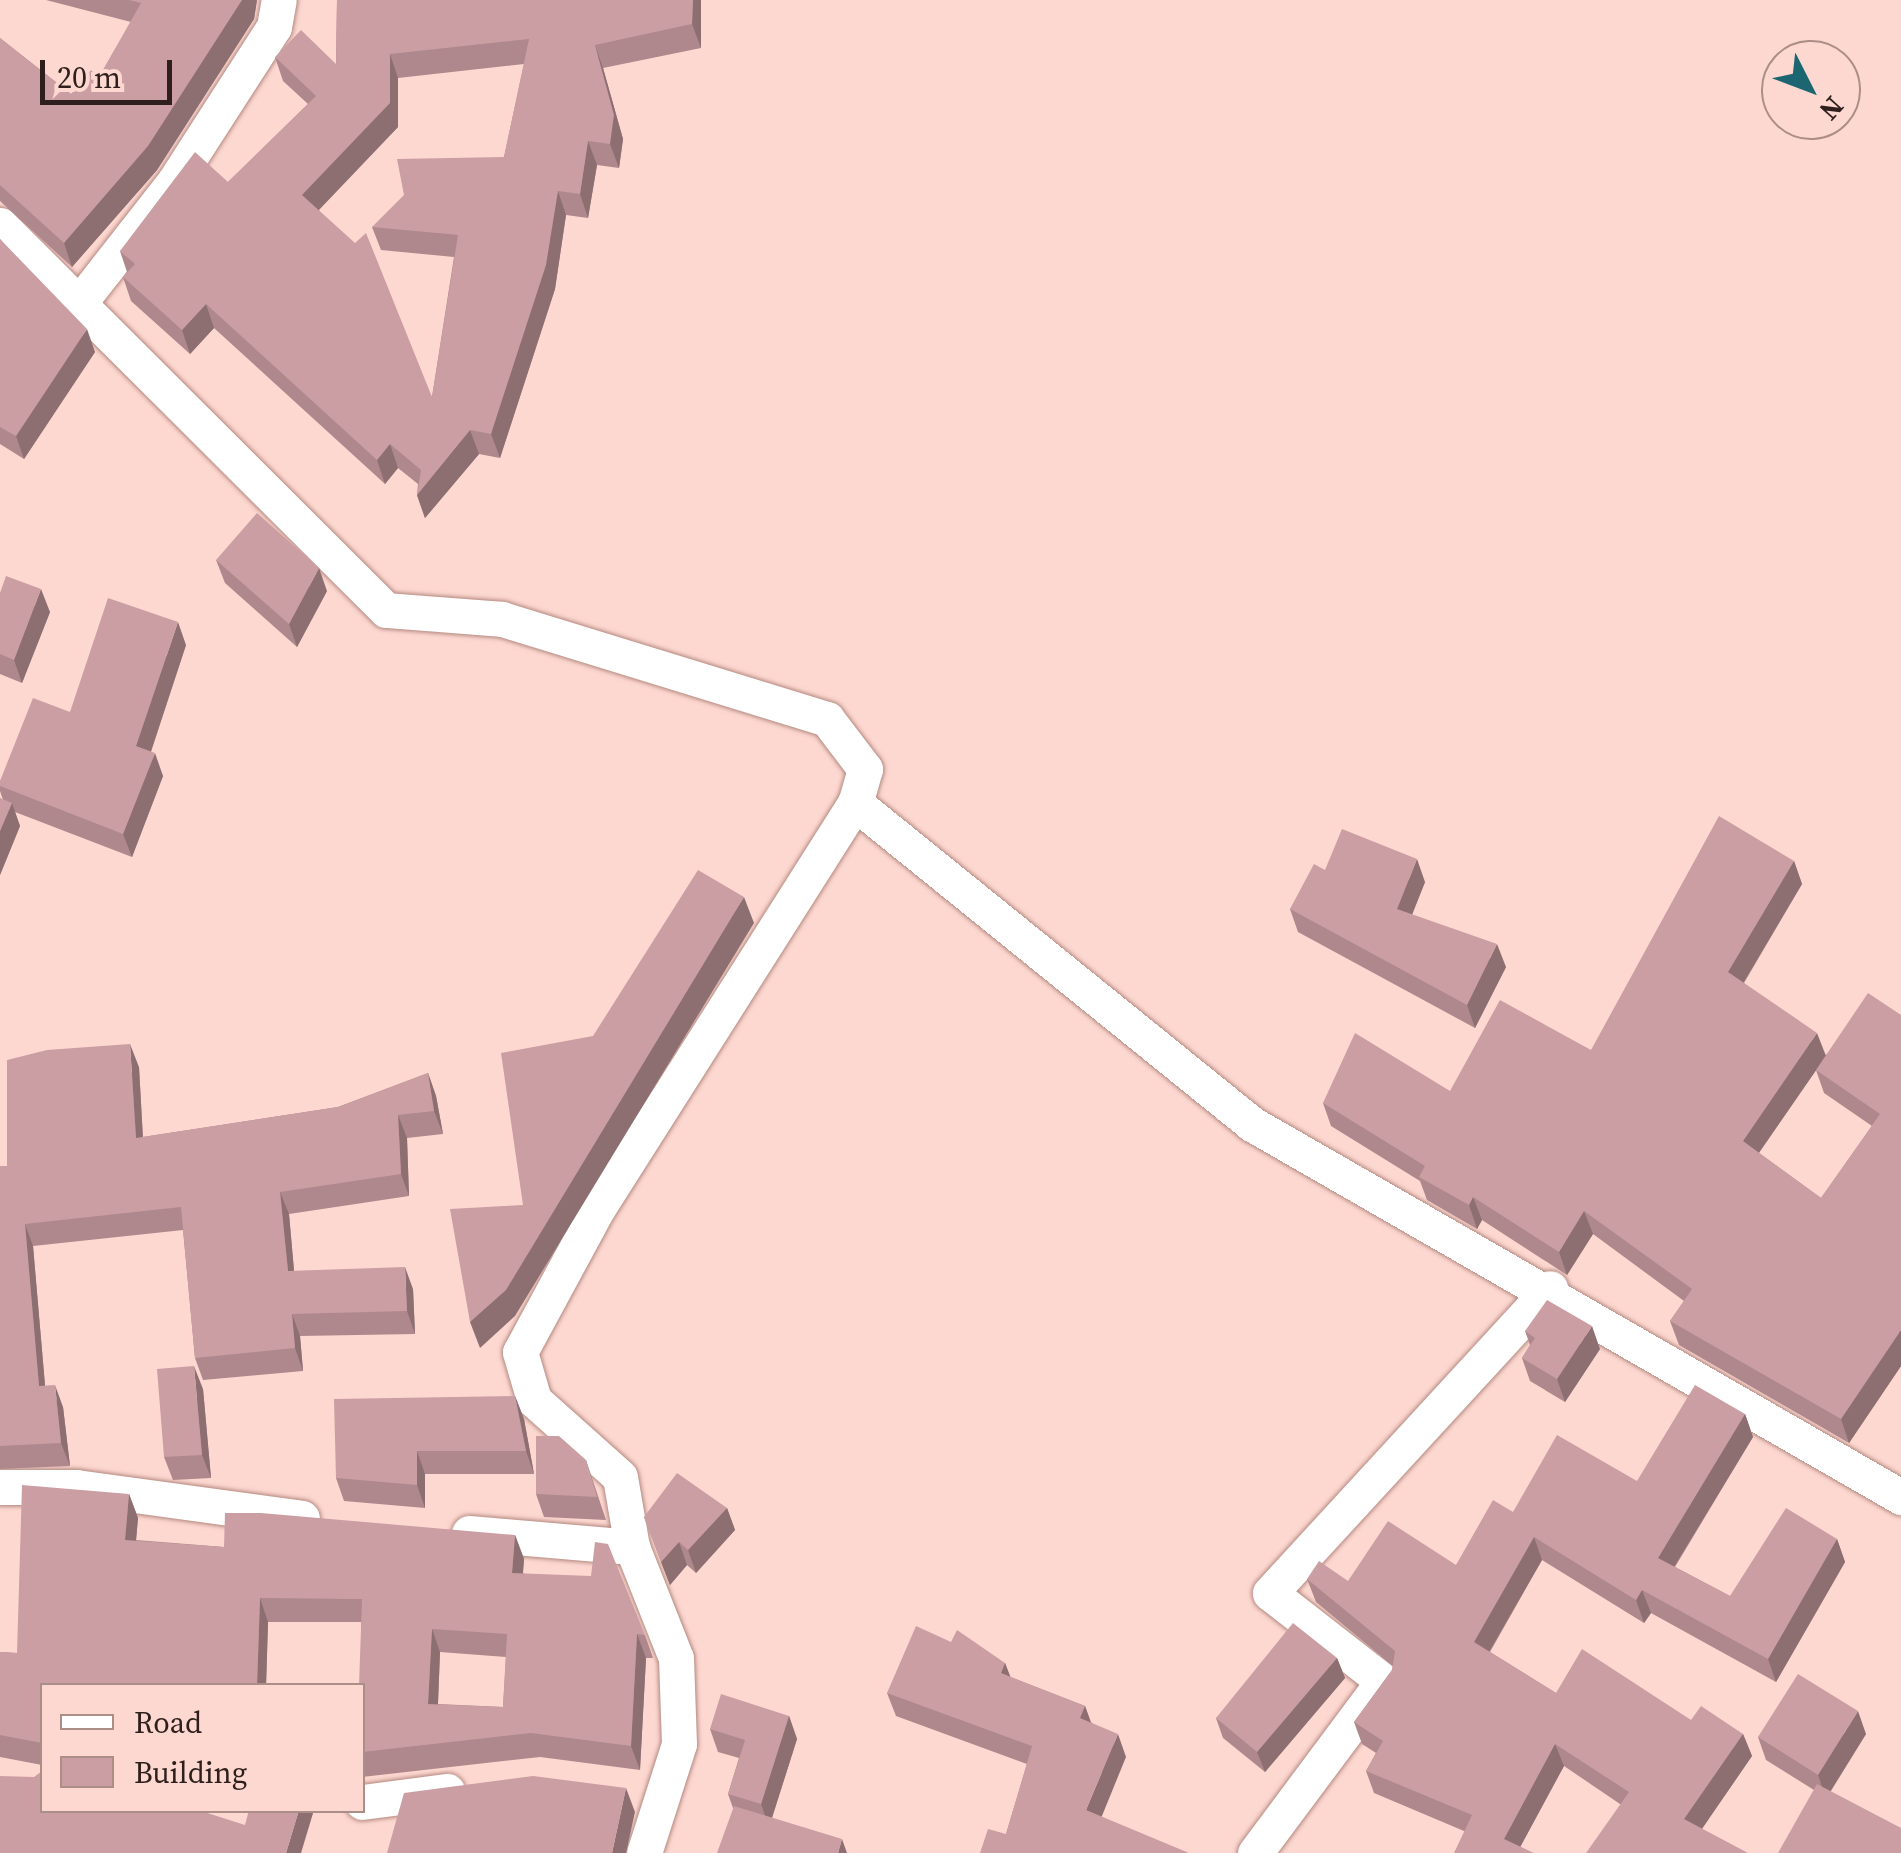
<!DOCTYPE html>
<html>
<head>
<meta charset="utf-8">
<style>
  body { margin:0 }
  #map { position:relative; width:1901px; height:1853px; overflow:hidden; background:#fdd8d0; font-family:"Source Serif 4",serif }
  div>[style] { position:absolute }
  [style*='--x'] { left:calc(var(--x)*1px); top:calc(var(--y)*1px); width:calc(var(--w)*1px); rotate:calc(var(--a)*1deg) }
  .roads { filter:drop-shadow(0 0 2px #b48981) drop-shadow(0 0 2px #b48981) }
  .street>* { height:35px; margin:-17.5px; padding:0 17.5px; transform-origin:17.5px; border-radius:17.5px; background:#fff }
  .wall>* { inset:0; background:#ae888c }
  .shaded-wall>* { inset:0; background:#8d6f72 }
  .building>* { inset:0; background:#ca9ea3 }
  span { translate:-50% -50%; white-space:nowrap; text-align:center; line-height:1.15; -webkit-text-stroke:8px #fdd8d0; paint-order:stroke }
  .legend { position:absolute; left:40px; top:1683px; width:325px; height:130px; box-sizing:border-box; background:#fdd8d0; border:2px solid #ab8e88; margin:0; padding:12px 18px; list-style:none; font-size:30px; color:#2f1f1c }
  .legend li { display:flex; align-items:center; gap:20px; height:50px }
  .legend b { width:50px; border:2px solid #ab8e88 }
  .north { position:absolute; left:1761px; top:40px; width:100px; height:100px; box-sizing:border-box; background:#fdd8d0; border:2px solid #ab8e88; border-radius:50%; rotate:132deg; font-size:28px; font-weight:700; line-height:40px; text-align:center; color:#2f1f1c }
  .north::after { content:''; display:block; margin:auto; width:35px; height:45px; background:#1c6672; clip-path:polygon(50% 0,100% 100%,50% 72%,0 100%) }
  .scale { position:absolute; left:40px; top:60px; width:132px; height:45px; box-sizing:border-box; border:5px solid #2f1f1c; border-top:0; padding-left:12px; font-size:30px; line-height:35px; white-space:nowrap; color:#2f1f1c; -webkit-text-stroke:8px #fdd8d0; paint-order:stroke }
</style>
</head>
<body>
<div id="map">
  <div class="roads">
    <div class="street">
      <i style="--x:0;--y:225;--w:545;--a:44.93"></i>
      <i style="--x:386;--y:610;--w:116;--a:4.4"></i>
      <i style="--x:502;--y:619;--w:340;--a:17.1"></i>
      <i style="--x:827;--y:719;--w:63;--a:52.8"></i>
      <i style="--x:865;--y:769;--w:35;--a:106"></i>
      <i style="--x:855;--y:803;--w:477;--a:122.4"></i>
      <i style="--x:599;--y:1206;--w:166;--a:118.4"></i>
      <i style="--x:520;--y:1352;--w:50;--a:73.7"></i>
      <i style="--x:534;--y:1400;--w:115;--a:41.8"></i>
      <i style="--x:620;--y:1477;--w:71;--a:80.3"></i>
      <i style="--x:632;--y:1547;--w:119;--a:68.4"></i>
      <i style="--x:676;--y:1658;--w:86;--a:88"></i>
      <i style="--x:679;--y:1744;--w:114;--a:107.8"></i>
      <i style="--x:76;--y:307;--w:159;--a:-51.9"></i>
      <i style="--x:174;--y:182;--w:184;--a:-57.2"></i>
      <i style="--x:274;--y:27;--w:27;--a:-80"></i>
      <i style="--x:855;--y:803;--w:511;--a:38.96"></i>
      <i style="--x:1252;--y:1124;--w:749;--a:29.89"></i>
      <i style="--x:0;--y:1487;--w:76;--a:0"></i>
      <i style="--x:76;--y:1487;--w:228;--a:7.8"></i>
      <i style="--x:469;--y:1533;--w:164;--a:4.9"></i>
      <i style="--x:362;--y:1802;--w:86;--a:-7.4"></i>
      <i style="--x:1255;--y:1853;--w:214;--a:-53.3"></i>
      <i style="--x:1383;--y:1681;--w:143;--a:-142.1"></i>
      <i style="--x:1270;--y:1593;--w:414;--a:-47.4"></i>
    </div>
  </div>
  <div class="wall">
    <i style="clip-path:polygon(46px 0,257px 0,254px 19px,157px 170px,72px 267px,0 201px,0 38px,71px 94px,99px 77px,131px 22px)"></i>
    <i style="clip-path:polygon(evenodd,337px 0,701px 0,701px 48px,603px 68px,623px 139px,619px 168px,597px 165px,588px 218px,566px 215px,555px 289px,500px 458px,479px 454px,425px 518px,417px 495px,418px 484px,398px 468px,385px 484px,214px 328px,190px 354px,131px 301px,123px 277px,127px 272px,120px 251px,228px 182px,308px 104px,283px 81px,275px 57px,336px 64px,337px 0,524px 64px,504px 157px,372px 227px,381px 250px,454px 257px,432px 397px,319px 210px,398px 127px,398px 78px,524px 64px)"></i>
    <i style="clip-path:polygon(0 239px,95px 352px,24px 459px,0 444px)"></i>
    <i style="clip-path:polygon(216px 560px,327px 591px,297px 647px,225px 583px)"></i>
    <i style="clip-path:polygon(0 593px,50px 612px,22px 683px,0 674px)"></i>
    <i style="clip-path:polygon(186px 645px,151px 752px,163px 776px,132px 857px,15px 812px,20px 826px,0 875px,0 798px,3px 800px,0 791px,0 781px,70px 712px)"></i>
    <i style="clip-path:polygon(evenodd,1794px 861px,1802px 884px,1744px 983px,1825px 1055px,1901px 1015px,1901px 1366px,1849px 1443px,1679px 1345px,1670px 1321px,1684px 1301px,1593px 1234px,1567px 1275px,1482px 1220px,1477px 1229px,1427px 1200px,1420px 1181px,1331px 1126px,1323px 1103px,1450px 1091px,1591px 1050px,1794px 861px,1816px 1070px,1824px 1093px,1872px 1126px,1821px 1198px,1759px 1153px,1816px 1070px)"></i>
    <i style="clip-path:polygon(1325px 870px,1425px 882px,1412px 915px,1506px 967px,1475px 1028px,1298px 932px,1290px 909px)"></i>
    <i style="clip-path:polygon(139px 1067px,143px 1137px,338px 1107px,428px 1073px,436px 1096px,443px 1134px,407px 1138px,409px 1196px,289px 1214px,294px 1271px,413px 1289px,415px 1334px,300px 1336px,303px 1371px,203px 1380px,195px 1358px,183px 1230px,33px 1246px,45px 1386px,63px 1407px,70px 1466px,0 1469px,0 1166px,7px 1166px)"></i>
    <i style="clip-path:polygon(1525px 1331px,1600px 1349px,1565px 1402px,1530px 1381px,1522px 1358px,1530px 1345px)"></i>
    <i style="clip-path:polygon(203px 1389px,211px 1478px,173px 1480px,164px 1457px)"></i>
    <i style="clip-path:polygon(515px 1396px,524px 1419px,534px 1474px,425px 1474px,425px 1508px,344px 1501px,336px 1478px)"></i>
    <i style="clip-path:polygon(1745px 1414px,1753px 1437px,1675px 1567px,1730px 1596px,1837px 1539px,1845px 1562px,1776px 1682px,1651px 1613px,1644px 1623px,1542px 1560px,1490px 1652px,1556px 1693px,1691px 1720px,1743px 1734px,1752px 1756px,1702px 1828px,1620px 1804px,1564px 1766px,1520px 1847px,1464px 1831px,1374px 1793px,1366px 1771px,1376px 1753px,1362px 1744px,1354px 1722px,1392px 1670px,1393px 1666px,1316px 1602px,1307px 1579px,1348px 1581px,1456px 1565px,1513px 1512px,1637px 1481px)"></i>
    <i style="clip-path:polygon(586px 1460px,606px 1520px,544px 1517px,536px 1494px)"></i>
    <i style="clip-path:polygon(evenodd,129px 1494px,138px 1518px,136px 1540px,224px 1547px,515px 1535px,524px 1559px,523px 1573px,645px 1635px,653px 1658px,646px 1658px,640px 1770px,540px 1757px,362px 1777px,361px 1622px,268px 1622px,266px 1686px,42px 1686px,42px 1765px,0 1757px,0 1652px,17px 1653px,129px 1494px,440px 1652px,506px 1657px,503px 1707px,438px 1704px,440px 1652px)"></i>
    <i style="clip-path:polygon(727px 1508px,735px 1530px,696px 1573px,687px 1565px,670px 1585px,644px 1517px)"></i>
    <i style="clip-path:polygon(1337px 1658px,1345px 1678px,1265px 1772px,1223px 1738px,1216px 1718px)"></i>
    <i style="clip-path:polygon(1005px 1663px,1010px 1677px,1085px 1706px,1091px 1722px,1126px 1757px,1006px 1834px,1027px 1764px,896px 1716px,887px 1693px)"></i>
    <i style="clip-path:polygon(789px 1716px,797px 1739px,772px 1818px,733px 1808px,728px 1794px,739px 1758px,718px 1752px,710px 1729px)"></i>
    <i style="clip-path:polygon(1866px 1734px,1831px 1791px,1814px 1790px,1766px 1760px,1758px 1737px)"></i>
  </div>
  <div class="shaded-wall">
    <i style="clip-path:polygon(242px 0,257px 0,254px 19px,157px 170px,72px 267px,64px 243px)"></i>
    <i style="clip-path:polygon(693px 0,701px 0,701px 48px,692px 24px)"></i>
    <i style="clip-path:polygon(595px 45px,603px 68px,623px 139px,619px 168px,610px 144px)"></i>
    <i style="clip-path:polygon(390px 54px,398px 78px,398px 127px,311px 218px,302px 195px)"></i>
    <i style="clip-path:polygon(588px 141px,597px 165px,588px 218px,580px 194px)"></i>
    <i style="clip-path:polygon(558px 191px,566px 215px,555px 289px,500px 458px,491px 434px)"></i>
    <i style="clip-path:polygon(206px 304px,214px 328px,190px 354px,182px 330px)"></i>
    <i style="clip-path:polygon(87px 329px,95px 352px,24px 459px,16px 436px)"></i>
    <i style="clip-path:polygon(470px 430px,479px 454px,425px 518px,417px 495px)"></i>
    <i style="clip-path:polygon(390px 444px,398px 468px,385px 484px,377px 460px)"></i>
    <i style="clip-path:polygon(319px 568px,327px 591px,297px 647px,289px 624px)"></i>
    <i style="clip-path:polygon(41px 589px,50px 612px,22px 683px,14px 660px)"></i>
    <i style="clip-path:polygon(178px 622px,186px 645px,145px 769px,136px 746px)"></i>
    <i style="clip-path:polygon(155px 753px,163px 776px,132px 857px,123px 834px)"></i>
    <i style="clip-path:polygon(12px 803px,20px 826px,0 875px,0 831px)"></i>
    <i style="clip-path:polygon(1417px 859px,1425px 882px,1405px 932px,1397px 909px)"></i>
    <i style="clip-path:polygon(1794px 861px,1802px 884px,1736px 995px,1728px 972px)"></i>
    <i style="clip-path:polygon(744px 897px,754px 923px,515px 1316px,480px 1348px,470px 1322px)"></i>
    <i style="clip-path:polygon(1497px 944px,1506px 967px,1475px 1028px,1467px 1005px)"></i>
    <i style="clip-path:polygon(1817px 1033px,1826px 1056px,1751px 1164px,1743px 1141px)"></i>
    <i style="clip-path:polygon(130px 1044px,139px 1067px,144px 1160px,136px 1138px)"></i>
    <i style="clip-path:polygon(428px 1073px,436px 1096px,443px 1134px,434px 1111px)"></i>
    <i style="clip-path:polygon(398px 1115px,407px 1138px,409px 1196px,401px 1174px)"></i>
    <i style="clip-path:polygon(280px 1192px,289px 1214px,296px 1293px,288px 1271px)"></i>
    <i style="clip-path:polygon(1473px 1197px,1482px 1220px,1477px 1229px,1469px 1205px)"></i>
    <i style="clip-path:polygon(1584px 1211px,1593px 1234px,1567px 1275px,1559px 1252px)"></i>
    <i style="clip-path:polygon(25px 1224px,33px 1246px,47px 1408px,39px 1386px)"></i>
    <i style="clip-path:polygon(405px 1267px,413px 1289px,415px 1334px,407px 1311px)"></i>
    <i style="clip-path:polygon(292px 1314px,300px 1336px,303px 1371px,295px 1348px)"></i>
    <i style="clip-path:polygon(1592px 1326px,1600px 1349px,1565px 1402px,1557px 1379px)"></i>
    <i style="clip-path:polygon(1901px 1330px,1901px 1366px,1849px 1443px,1841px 1419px)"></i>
    <i style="clip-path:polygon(194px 1366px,203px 1389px,211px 1478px,202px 1455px)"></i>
    <i style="clip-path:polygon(55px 1385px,63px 1407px,70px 1466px,61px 1443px)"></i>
    <i style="clip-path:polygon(515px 1396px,524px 1419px,534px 1474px,526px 1451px)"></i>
    <i style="clip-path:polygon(1745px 1414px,1753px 1437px,1666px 1580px,1658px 1558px)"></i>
    <i style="clip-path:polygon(417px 1451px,425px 1474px,425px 1508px,417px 1485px)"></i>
    <i style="clip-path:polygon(129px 1494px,138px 1518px,134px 1563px,125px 1540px)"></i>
    <i style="clip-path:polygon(727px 1508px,735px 1530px,696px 1573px,688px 1550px)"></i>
    <i style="clip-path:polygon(515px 1535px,524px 1559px,521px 1596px,512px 1573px)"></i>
    <i style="clip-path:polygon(1534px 1537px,1542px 1560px,1482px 1664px,1474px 1642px)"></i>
    <i style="clip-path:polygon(1837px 1539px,1845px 1562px,1776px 1682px,1768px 1659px)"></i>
    <i style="clip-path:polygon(679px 1542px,687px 1565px,670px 1585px,661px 1562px)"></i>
    <i style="clip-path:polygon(1642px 1590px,1651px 1613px,1644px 1623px,1636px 1600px)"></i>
    <i style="clip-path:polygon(260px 1598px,268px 1622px,266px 1686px,257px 1686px)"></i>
    <i style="clip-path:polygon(432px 1629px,440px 1652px,437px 1727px,428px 1704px)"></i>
    <i style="clip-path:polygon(637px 1634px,646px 1658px,640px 1770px,631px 1746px)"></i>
    <i style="clip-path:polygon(1337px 1658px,1345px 1678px,1265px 1772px,1257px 1752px)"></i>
    <i style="clip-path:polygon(1005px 1663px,1014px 1686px,1001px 1673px)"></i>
    <i style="clip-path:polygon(1085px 1706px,1093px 1729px,1080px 1718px)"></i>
    <i style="clip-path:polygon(1858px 1711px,1866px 1734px,1826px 1798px,1818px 1775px)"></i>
    <i style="clip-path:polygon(789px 1716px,797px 1739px,769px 1827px,761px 1804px)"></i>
    <i style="clip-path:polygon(1118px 1734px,1126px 1757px,1095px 1833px,1086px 1810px)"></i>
    <i style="clip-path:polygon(1743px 1734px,1752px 1756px,1693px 1842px,1684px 1819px)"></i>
    <i style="clip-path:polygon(1555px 1744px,1564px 1766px,1517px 1853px,1504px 1839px)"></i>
    <i style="clip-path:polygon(626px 1788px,635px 1812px,626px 1853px,612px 1853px)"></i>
    <i style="clip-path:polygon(299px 1810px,314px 1810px,301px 1853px,286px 1853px)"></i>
    <i style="clip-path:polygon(842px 1839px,847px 1853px,838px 1853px)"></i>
  </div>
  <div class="building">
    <i style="clip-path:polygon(129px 0,242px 0,148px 146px,64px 243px,0 185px,0 38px,71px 94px,91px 70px,99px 77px,141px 3px)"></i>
    <i style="clip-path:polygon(evenodd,337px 0,693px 0,692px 24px,595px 45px,614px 115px,610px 144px,588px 141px,580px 194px,558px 191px,546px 265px,491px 434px,470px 430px,417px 495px,421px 470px,390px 444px,377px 460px,206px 304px,182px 330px,123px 277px,135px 264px,120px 251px,195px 152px,228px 182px,316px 96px,275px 57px,301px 30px,336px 64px,337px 0,529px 39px,504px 157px,397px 159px,404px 195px,372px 227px,458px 235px,432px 397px,366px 233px,355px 243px,302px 195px,390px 103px,390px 54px,529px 39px)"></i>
    <i style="clip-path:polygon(0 239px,87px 329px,16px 436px,0 427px)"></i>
    <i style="clip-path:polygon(257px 513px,319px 568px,289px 624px,216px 560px)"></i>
    <i style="clip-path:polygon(6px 576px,41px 589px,14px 660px,0 654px,0 593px)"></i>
    <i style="clip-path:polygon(108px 598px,178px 622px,136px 746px,155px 753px,123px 834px,0 786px,0 781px,33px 698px,70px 712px)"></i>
    <i style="clip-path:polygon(0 798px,12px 803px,0 831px)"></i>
    <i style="clip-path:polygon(1719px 816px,1794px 861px,1728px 972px,1817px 1033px,1743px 1141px,1821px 1198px,1880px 1114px,1816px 1070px,1868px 993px,1901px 1015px,1901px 1330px,1841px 1419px,1670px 1321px,1692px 1289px,1584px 1211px,1559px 1252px,1473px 1197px,1469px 1205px,1419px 1177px,1425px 1166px,1323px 1103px,1355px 1033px,1450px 1091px,1500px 1000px,1591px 1050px)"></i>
    <i style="clip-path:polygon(1342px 829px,1417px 859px,1397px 909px,1497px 944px,1467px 1005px,1290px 909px,1314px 864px,1325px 870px)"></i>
    <i style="clip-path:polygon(698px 870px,744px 897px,506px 1290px,470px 1322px,450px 1209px,523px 1205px,501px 1053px,593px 1036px)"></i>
    <i style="clip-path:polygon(130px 1044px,136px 1138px,338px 1107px,428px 1073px,434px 1111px,398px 1115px,401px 1174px,280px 1192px,288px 1271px,405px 1267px,407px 1311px,292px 1314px,295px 1348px,195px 1358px,181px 1207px,25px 1224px,39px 1386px,55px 1385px,61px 1443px,0 1446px,0 1166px,7px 1166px,7px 1060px,47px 1050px)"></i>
    <i style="clip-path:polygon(1547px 1300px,1592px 1326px,1557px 1379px,1522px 1358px,1535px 1338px,1525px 1331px)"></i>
    <i style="clip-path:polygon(194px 1366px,202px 1455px,164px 1457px,157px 1369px)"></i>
    <i style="clip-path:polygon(1695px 1385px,1745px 1414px,1658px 1558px,1730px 1596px,1786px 1508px,1837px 1539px,1768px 1659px,1642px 1590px,1636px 1600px,1534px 1537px,1474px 1642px,1556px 1693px,1582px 1649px,1691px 1720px,1701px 1706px,1743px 1734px,1684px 1819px,1748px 1853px,1586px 1853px,1629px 1792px,1555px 1744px,1504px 1839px,1534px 1853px,1454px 1853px,1472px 1815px,1366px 1771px,1383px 1741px,1354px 1722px,1392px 1670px,1395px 1651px,1307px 1579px,1319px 1561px,1348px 1581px,1388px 1521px,1456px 1565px,1493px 1500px,1513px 1512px,1557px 1435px,1637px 1481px)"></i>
    <i style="clip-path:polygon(515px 1396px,526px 1451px,417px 1451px,417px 1485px,336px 1478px,334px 1399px)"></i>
    <i style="clip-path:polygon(536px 1436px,559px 1436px,586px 1460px,597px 1497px,536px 1494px)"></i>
    <i style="clip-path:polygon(677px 1473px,727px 1508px,688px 1550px,679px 1542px,661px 1562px,644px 1517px)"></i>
    <i style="clip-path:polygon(evenodd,22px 1485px,129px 1494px,125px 1540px,224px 1547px,225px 1513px,261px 1513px,515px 1535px,512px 1573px,591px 1576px,595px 1542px,608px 1544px,645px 1635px,637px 1634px,631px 1746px,531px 1733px,362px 1752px,362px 1686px,359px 1686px,362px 1599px,260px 1598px,257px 1686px,42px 1686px,42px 1743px,0 1735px,0 1652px,17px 1653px,22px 1485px,432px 1629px,507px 1634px,503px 1707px,428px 1704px,432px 1629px)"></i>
    <i style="clip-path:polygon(1293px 1623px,1337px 1658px,1257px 1752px,1216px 1718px)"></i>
    <i style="clip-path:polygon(916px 1626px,951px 1642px,957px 1630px,1005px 1663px,1001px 1673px,1085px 1706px,1080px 1718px,1118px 1734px,1086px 1810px,1189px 1853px,980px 1853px,988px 1829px,1006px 1834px,1032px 1746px,887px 1693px)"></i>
    <i style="clip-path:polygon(1798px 1674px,1858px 1711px,1818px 1775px,1758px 1737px)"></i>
    <i style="clip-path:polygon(721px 1694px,789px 1716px,761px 1804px,728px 1794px,745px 1740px,710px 1729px)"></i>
    <i style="clip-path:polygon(42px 1771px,42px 1810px,198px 1810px,245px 1825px,249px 1810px,299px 1810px,286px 1853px,0 1853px,0 1776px,34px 1777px)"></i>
    <i style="clip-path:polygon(533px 1776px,626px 1788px,612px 1853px,387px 1853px,404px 1793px)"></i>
    <i style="clip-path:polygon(1817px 1784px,1901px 1828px,1901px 1853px,1778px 1853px)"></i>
    <i style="clip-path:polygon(734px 1806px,842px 1839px,838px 1853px,717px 1853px)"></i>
  </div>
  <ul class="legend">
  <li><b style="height:12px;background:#fff"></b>Road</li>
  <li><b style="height:28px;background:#ca9ea3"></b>Building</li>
  </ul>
  <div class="north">N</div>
  <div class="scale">20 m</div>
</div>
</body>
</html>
